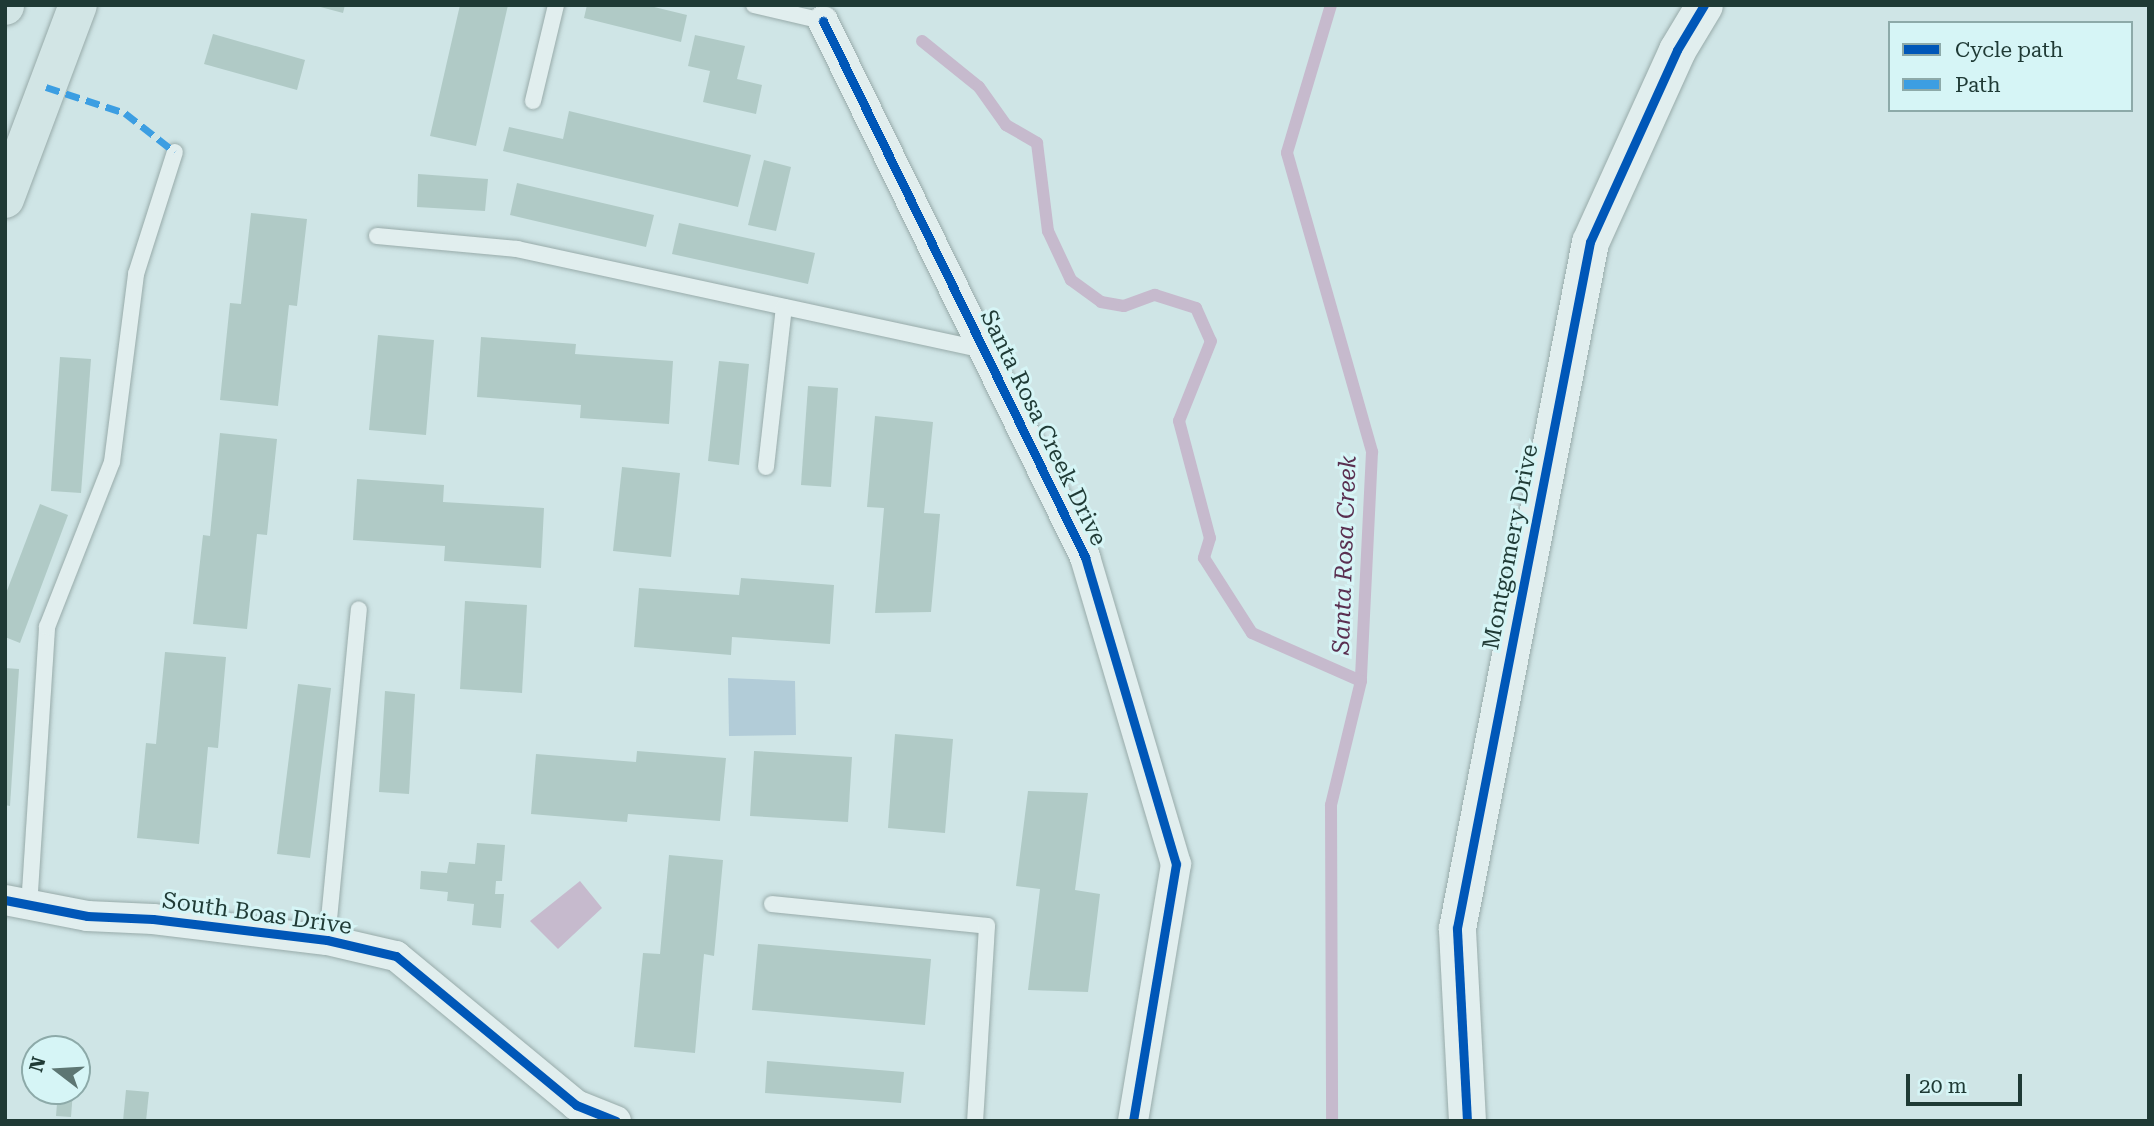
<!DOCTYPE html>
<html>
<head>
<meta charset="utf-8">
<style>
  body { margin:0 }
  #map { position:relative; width:2154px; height:1126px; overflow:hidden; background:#cfe5e6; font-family:"Roboto Serif",serif }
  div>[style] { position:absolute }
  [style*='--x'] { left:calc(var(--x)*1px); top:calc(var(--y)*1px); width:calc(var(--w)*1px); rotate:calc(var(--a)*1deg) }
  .green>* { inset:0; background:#b2ccd8 }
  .water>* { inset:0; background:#c6bacd }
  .stream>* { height:12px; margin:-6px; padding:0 6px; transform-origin:6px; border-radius:6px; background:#c6bacd }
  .building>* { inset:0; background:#b0cac6 }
  .roads { filter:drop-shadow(0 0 2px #98abaa) drop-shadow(0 0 2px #98abaa) }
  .service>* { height:16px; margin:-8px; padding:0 8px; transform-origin:8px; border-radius:8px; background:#e1eeee }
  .minor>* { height:30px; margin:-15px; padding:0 15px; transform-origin:15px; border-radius:15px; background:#e1eeee }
  .tertiary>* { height:37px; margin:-18.5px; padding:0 18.5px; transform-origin:18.5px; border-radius:18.5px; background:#e1eeee }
  .primary>* { height:38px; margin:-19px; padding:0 19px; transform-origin:19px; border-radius:19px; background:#d2e5e5 }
  .quiet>* { height:7px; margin-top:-3.5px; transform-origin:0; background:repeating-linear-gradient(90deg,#3c9ee2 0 14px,transparent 0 21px) }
  .cycleway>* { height:9px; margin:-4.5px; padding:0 4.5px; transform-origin:4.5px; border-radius:4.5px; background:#0057b8 }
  span { translate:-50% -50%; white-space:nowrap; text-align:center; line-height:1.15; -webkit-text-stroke:6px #d6f5f6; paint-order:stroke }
  .street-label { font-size:23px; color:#1f3a35 }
  .water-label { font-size:24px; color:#5a2f50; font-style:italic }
  .frame { position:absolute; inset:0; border:7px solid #1f3a35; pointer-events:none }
  .legend { position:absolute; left:1888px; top:21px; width:245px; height:91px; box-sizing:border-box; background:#d6f5f6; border:2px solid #8daaa9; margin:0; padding:9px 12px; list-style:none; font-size:21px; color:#1f3a35 }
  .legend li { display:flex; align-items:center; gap:14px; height:35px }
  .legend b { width:35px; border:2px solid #8daaa9 }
  .north { position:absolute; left:21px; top:1035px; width:70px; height:70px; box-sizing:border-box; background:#d6f5f6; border:2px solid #8daaa9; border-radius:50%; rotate:287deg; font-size:19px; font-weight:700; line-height:28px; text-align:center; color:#1f3a35 }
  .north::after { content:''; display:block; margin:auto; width:24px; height:32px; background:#5d7673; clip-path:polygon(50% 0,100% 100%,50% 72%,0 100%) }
  .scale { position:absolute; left:1906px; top:1074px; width:116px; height:32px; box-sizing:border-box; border:4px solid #1f3a35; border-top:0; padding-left:9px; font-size:21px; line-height:24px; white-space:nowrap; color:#1f3a35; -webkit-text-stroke:5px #d6f5f6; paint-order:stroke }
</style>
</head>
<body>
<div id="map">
  <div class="green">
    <i style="clip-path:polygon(728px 678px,795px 681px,796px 735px,729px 736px)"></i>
  </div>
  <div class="water">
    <i style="clip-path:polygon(580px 881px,602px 908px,558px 949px,530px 921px)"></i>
  </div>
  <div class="stream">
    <i style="--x:1331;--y:5;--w:154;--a:106.6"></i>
    <i style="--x:1287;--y:153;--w:311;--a:74.1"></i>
    <i style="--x:1372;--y:452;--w:229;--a:92.8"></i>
    <i style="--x:1361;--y:681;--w:128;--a:103.6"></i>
    <i style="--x:1331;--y:805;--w:316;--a:89.8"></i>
    <i style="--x:922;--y:41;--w:73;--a:38.9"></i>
    <i style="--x:979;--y:87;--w:47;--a:54.6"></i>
    <i style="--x:1006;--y:125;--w:36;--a:30"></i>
    <i style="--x:1037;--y:143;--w:89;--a:82.9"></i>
    <i style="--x:1048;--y:231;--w:54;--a:64.9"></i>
    <i style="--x:1071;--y:280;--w:37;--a:36"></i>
    <i style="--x:1101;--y:302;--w:23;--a:10"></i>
    <i style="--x:1124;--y:306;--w:33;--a:-20"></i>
    <i style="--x:1155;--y:295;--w:43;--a:17.6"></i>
    <i style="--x:1196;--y:308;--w:36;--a:66"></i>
    <i style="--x:1211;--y:341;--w:86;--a:111.8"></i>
    <i style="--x:1179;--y:421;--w:121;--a:75.2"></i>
    <i style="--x:1210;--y:538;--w:21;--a:107"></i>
    <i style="--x:1204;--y:558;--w:89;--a:57.4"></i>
    <i style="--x:1252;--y:633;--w:119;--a:23.8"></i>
  </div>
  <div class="building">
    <i style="clip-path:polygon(313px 5px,345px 5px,343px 13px)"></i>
    <i style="clip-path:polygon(460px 5px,508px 5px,476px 146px,430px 136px)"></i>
    <i style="clip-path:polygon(587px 5px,646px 5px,687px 15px,681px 42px,584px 18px)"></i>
    <i style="clip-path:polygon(213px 34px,305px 60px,297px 90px,204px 64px)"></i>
    <i style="clip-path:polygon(695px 35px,745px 46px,737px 79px,762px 85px,756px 114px,703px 102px,710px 71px,688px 66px)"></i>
    <i style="clip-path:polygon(569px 111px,751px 155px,738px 207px,503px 151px,509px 127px,563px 139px)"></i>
    <i style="clip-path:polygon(764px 160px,791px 167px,776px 231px,748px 225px)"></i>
    <i style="clip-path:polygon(418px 174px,488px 179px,485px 211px,417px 207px)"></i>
    <i style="clip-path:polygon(517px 183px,654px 215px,646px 247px,510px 215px)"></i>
    <i style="clip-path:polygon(251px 213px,307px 219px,297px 306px,289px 305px,278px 406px,220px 400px,230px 303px,241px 304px)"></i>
    <i style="clip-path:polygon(679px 223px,815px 253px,808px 284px,672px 254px)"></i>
    <i style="clip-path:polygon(378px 335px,434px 340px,426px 435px,369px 430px)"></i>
    <i style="clip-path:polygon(481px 337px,576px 344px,575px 354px,673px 361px,669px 424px,580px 418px,581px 405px,477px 397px)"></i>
    <i style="clip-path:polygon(60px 357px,91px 359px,81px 493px,51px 491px)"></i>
    <i style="clip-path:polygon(719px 361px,749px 364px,739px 465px,708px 461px)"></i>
    <i style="clip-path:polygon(808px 386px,838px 388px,831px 487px,801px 485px)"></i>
    <i style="clip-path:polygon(875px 416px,933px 422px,924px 513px,940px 514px,931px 612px,875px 613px,884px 508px,867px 507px)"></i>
    <i style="clip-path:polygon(220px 433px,277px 439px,267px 535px,257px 534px,247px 629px,193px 624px,203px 535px,210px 536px)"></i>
    <i style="clip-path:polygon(622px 467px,680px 473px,671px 557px,613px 551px)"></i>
    <i style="clip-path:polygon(357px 479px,444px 485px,443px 502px,544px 508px,541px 568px,444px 561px,445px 546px,353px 540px)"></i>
    <i style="clip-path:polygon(40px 504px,68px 515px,20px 643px,5px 637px,5px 596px)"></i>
    <i style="clip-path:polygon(741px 578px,834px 585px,830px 644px,732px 637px,731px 655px,634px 647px,639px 588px,739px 595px)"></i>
    <i style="clip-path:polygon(465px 601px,527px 605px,522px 693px,460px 689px)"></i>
    <i style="clip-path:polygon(165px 652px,226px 657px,218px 748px,208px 747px,199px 844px,137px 838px,146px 743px,156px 744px)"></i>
    <i style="clip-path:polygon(5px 668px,19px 669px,10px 806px,5px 805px)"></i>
    <i style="clip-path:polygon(298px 684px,331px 688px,310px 858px,277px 854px)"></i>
    <i style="clip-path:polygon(385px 691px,415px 694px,409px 794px,379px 792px)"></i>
    <i style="clip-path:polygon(895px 734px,953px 739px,945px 833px,888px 828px)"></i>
    <i style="clip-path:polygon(637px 751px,726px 758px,720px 821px,628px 814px,627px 822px,531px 814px,536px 754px,636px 762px)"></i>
    <i style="clip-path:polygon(754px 751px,852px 757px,848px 822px,750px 816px)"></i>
    <i style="clip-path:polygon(1028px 791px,1088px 793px,1075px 890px,1100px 894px,1088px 992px,1028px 990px,1040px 889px,1016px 886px)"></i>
    <i style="clip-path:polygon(477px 843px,505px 845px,502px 881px,496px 881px,495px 894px,504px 894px,501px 928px,472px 925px,474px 904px,447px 901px,448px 892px,420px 889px,421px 871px,447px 873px,449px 862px,475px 864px)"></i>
    <i style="clip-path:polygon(669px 855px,723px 860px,714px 956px,704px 954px,695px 1053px,634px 1047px,643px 953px,660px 954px)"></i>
    <i style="clip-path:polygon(758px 944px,931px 959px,925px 1025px,752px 1010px)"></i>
    <i style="clip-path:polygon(767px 1061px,904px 1072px,901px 1103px,765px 1093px)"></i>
    <i style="clip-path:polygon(126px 1090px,149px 1092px,146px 1121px,123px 1121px)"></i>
    <i style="clip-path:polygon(58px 1091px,73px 1091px,71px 1117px,56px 1116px)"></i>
  </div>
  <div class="roads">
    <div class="service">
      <i style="--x:754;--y:5;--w:71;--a:13.1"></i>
      <i style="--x:533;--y:101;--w:99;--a:-76.5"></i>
      <i style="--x:377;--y:236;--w:141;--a:5.3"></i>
      <i style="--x:517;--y:249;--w:479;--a:12.2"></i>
      <i style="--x:766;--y:467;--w:161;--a:-83.6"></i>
      <i style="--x:772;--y:904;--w:216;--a:5.8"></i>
      <i style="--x:987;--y:926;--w:195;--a:93.5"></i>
      <i style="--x:29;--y:907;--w:281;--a:-86.3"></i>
      <i style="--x:47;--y:627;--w:177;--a:-68.5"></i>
      <i style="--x:112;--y:462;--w:190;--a:-82.7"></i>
      <i style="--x:136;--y:274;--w:128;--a:-72.3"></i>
      <i style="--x:327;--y:940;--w:332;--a:-84.5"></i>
    </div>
    <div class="minor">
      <i style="--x:823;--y:21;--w:597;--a:63.95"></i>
      <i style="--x:1085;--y:557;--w:320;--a:73.5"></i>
      <i style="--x:1176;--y:864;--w:261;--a:99.5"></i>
      <i style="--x:5;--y:900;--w:84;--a:11"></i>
      <i style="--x:87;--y:916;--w:66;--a:2.6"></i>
      <i style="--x:153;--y:919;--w:175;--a:6.9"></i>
      <i style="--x:327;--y:940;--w:71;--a:13.1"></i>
      <i style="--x:396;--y:956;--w:234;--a:39.6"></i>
      <i style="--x:576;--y:1105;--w:43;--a:21.8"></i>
    </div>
    <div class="tertiary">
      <i style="--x:1467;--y:1121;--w:193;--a:-93"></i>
      <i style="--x:1457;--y:928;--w:699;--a:-79.03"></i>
      <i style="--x:1590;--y:242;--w:211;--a:-65.6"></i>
      <i style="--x:1677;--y:50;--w:52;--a:-59"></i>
    </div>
    <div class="primary">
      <i style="--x:5;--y:6;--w:1;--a:-90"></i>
      <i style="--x:5;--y:199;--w:207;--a:-69.4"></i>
    </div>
  </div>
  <div class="quiet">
    <i style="--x:46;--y:87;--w:83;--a:18.2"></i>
    <i style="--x:125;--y:113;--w:63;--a:38"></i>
  </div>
  <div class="cycleway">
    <i style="--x:823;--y:21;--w:597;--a:63.95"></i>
    <i style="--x:1085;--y:557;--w:320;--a:73.5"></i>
    <i style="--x:1176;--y:864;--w:261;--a:99.5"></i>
    <i style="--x:5;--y:900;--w:84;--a:11"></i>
    <i style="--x:87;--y:916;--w:66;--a:2.6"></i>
    <i style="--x:153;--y:919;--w:175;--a:6.9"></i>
    <i style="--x:327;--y:940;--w:71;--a:13.1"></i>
    <i style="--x:396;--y:956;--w:234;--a:39.6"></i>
    <i style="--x:576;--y:1105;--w:43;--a:21.8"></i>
    <i style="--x:1467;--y:1121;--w:193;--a:-93"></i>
    <i style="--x:1457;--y:928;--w:699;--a:-79.03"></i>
    <i style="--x:1590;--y:242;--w:211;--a:-65.6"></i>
    <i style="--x:1677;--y:50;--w:52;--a:-59"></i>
  </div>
  <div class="street-label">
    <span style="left:1043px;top:428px;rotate:64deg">Santa Rosa Creek Drive</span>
    <span style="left:1511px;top:547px;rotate:-79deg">Montgomery Drive</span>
    <span style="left:257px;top:914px;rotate:8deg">South Boas Drive</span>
  </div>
  <div class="water-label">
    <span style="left:1345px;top:555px;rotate:-88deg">Santa Rosa Creek</span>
  </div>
  <div class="frame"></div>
  <ul class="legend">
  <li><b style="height:9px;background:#0057b8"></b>Cycle path</li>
  <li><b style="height:9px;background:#3c9ee2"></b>Path</li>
  </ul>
  <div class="north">N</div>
  <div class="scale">20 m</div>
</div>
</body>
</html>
